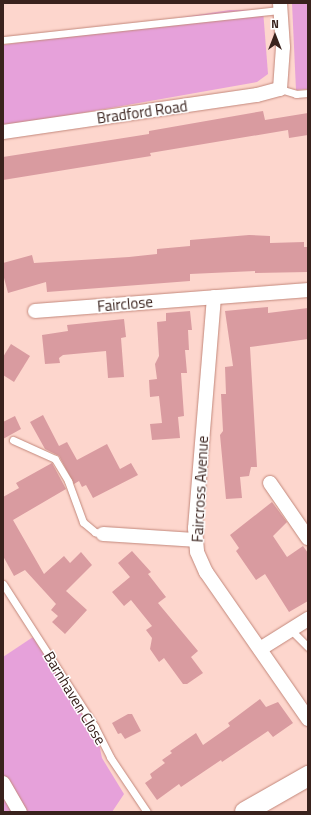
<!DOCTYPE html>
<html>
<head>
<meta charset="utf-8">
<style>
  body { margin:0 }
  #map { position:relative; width:311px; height:815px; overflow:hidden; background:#fdd6cd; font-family:"Titillium Web",sans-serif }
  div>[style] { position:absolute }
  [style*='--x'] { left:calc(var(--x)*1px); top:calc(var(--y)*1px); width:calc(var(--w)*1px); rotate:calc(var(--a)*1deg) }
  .green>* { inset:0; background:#e6a1da }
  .building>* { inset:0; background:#d99ba0 }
  .roads { filter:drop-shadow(0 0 1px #c3887b) drop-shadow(0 0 1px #c3887b) }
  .lane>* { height:7px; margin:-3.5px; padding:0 3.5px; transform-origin:3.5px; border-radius:3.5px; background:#fff }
  .street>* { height:14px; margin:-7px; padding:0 7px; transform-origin:7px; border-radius:7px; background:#fff }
  .secondary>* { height:20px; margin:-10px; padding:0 10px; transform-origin:10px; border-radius:10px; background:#fff }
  span { translate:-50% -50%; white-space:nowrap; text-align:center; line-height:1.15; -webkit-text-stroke:3px #fff; paint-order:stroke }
  .street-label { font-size:15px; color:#39221d }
  .frame { position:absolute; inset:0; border:4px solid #39221d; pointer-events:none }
  .north { position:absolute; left:255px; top:16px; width:40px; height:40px; -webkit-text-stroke:3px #fff; paint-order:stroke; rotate:0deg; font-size:11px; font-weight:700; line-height:16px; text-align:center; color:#39221d }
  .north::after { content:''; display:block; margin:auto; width:14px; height:18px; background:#39221d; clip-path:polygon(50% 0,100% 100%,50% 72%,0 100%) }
</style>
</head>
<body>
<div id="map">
  <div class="green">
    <i style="clip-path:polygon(292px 3px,308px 3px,308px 89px,296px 90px)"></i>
    <i style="clip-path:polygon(230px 10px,263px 10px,268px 74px,257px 82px,3px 127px,3px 45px)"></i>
    <i style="clip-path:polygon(33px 637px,98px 739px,102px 758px,124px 794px,112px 812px,3px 812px,3px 657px)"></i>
  </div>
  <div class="building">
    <i style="clip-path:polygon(263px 111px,265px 120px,308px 113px,308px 135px,289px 138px,288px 130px,150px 153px,151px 156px,3px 180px,3px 157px,149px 134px,149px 131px)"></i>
    <i style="clip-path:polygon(249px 235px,270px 236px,270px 243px,304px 242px,304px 247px,308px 247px,308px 272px,255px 273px,255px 271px,190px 274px,190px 281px,47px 292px,46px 282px,8px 293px,3px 274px,3px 263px,32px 255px,34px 263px,129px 257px,157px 254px,157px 249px,190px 246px,190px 240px)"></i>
    <i style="clip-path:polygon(268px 307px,268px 313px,308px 308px,308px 339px,250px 347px,257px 467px,251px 467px,249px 476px,240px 477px,242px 498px,226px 499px,220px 435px,223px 431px,221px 394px,226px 394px,225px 367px,233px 366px,225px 311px)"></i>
    <i style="clip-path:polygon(190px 311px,192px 330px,188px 330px,189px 350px,185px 350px,187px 373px,181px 373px,184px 416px,178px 417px,180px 438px,152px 440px,150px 424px,162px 423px,159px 396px,150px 397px,149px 380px,157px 379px,155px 364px,159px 356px,157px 322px,166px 321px,166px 313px)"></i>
    <i style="clip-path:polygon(124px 319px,126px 337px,121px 338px,124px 377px,108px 378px,106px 351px,63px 355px,59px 358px,60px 363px,45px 364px,42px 335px,68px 331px,67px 325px)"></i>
    <i style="clip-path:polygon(11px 344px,30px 356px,14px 382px,3px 375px,3px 357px)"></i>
    <i style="clip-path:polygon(43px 415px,59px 446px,67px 442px,77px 460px,107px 444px,120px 469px,131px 463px,138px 475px,93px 498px,86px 485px,82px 487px,79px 481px,74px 484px,59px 456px,45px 449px,30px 422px)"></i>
    <i style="clip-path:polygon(15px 416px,21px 429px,3px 439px,3px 422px)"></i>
    <i style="clip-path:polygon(52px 463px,66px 489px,13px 520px,44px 574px,64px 556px,70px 563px,81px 552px,92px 565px,66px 591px,87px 610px,65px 634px,52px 622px,58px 616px,51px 610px,56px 604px,25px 570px,14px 576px,3px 556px,3px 497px,19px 488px,16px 483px)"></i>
    <i style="clip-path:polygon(272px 502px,287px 522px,273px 536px,287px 557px,303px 546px,308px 553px,308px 601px,289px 612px,265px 574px,256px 580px,236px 551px,239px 548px,230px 535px)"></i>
    <i style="clip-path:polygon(132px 551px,151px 572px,148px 574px,166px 597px,158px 603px,198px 651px,191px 657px,203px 673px,187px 684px,183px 684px,164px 658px,159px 662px,150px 649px,152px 638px,146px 630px,152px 626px,131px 600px,124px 606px,112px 592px,130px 577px,118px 563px)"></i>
    <i style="clip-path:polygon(260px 699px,266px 707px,278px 702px,293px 723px,273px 737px,268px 731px,222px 762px,221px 760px,181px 787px,179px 784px,157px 800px,145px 783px,152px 778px,150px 774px,165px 763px,162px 760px,172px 753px,170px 751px,196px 733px,203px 745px,230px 726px,228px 723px)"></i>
    <i style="clip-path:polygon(128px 714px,132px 714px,141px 731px,125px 739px,121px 733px,118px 734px,112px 723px)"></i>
  </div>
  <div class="roads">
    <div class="lane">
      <i style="--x:3;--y:40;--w:279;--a:-6.2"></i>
      <i style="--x:280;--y:89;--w:17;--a:17"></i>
      <i style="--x:296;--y:94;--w:12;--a:-5"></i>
      <i style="--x:13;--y:440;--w:46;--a:24.3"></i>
      <i style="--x:55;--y:459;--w:26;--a:59"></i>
      <i style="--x:68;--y:481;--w:44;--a:69.9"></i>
      <i style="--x:83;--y:522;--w:16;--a:40"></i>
      <i style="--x:95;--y:532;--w:8;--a:14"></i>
      <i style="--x:3;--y:584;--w:170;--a:57.2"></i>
      <i style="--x:95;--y:727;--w:34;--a:63"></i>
      <i style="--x:110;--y:757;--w:66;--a:56.1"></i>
      <i style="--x:291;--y:630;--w:24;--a:45"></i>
    </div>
    <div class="street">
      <i style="--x:3;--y:132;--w:257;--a:-8.3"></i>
      <i style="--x:257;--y:95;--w:24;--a:-15"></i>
      <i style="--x:280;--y:89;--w:42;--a:-85.9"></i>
      <i style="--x:283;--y:47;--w:44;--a:-93.9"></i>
      <i style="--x:214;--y:297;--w:232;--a:94.7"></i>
      <i style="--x:195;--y:528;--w:24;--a:85"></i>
      <i style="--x:197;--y:552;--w:22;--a:66"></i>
      <i style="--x:206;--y:572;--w:179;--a:55.2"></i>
      <i style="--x:35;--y:311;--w:274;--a:-4.4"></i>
      <i style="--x:270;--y:483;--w:67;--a:55.4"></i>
      <i style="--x:103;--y:534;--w:92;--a:3.7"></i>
      <i style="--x:260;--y:649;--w:57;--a:-32"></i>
      <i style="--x:3;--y:783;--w:34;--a:60"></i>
    </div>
    <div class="secondary">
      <i style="--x:245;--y:812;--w:73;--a:-29.7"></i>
    </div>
  </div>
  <div class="street-label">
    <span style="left:142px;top:112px;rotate:-8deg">Bradford Road</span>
    <span style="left:125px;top:304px;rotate:-5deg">Fairclose</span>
    <span style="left:200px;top:489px;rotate:-87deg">Faircross Avenue</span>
    <span style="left:75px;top:698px;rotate:59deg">Barnhaven Close</span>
  </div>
  <div class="frame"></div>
  <div class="north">N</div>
</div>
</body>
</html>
